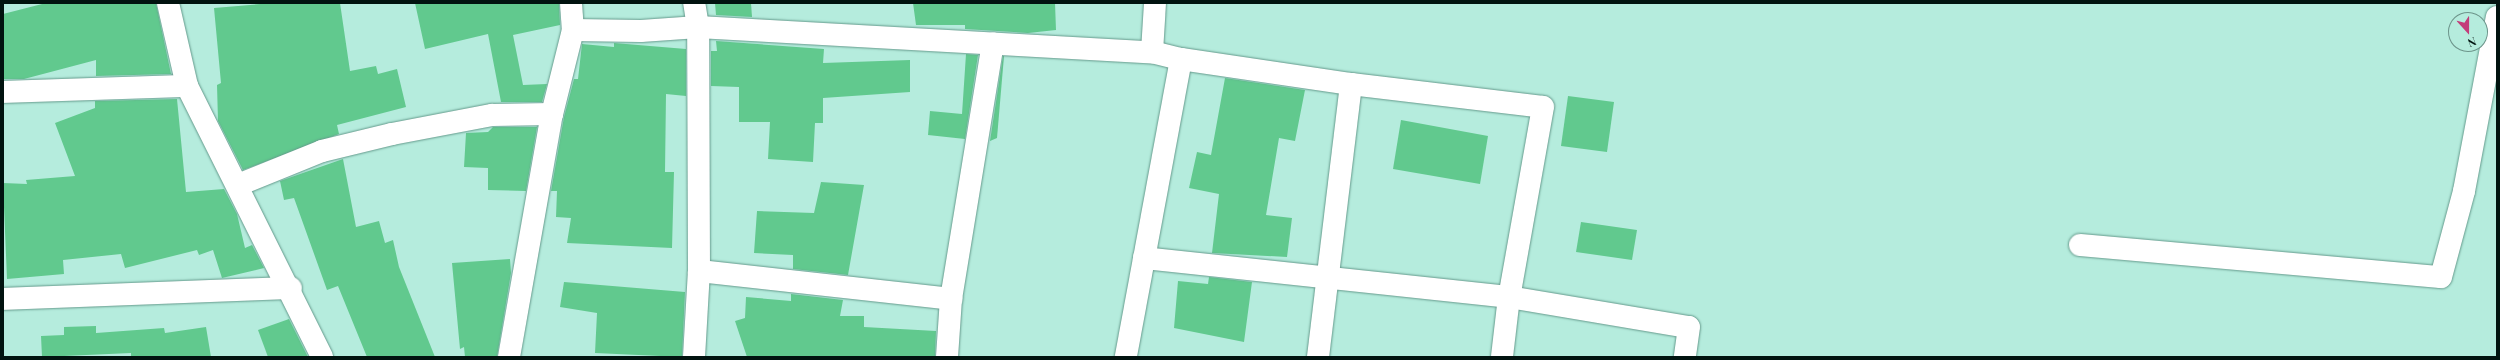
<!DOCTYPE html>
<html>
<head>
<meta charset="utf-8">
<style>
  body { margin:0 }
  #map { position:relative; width:2500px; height:360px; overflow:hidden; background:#b5ecdd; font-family:"Playfair Display",serif }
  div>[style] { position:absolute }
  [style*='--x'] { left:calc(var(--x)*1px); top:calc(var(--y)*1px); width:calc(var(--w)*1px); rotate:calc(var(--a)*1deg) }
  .building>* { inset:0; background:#61c98e }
  .roads { filter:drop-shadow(0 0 1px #659a8c) drop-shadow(0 0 1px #659a8c) }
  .minor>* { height:22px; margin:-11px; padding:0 11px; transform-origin:11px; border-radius:11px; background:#fff }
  span { translate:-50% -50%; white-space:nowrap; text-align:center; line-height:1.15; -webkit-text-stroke:3.5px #b5ecdd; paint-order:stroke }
  .frame { position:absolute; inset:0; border:4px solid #01130f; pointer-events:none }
  .north { position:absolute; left:2448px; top:12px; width:40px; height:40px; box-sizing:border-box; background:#b5ecdd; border:1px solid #6d958b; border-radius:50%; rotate:159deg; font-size:11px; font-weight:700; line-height:16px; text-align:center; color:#01130f }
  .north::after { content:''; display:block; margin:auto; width:14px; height:18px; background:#c33c7a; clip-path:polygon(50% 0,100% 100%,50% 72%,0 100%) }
</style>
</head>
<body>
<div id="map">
  <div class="building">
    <i style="clip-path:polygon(46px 3px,156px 3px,171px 74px,96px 76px,96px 60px,24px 79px,3px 79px,3px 14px)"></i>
    <i style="clip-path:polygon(272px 3px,340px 3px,350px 71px,376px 66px,378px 74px,397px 69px,406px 107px,337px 125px,339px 134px,243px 170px,218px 121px,217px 85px,221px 83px,214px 8px)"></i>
    <i style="clip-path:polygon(415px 3px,559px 3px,560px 25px,513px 35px,523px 85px,547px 84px,542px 102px,501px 102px,488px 34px,425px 49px)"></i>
    <i style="clip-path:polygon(715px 3px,751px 3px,752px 17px,716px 15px)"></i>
    <i style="clip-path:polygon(913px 3px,1055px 3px,1056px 30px,1028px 33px,965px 29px,965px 25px,916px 25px)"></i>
    <i style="clip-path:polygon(716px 41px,824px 49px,823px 63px,910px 60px,910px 92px,823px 98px,823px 123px,815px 123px,813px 162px,768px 159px,770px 122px,739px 122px,739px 87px,711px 86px,711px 51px,717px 51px)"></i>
    <i style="clip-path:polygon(614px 43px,686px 49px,686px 96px,666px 94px,665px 172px,674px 172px,672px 248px,567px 243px,571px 218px,556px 217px,557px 191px,551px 191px,564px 117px,574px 79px,578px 79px,582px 44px,614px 47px)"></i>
    <i style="clip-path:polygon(966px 54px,978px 55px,965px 139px,928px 135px,930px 111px,962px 114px)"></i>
    <i style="clip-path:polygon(1004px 56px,997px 138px,990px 141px,1003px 56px)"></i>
    <i style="clip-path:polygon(1225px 78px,1305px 90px,1295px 141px,1279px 138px,1266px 215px,1292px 218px,1287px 257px,1212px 253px,1219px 194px,1189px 188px,1197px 152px,1211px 155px)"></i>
    <i style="clip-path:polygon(1568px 96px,1614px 102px,1607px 152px,1561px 146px)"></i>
    <i style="clip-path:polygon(177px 99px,186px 192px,224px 189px,237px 214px,245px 248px,252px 245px,264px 268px,222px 278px,213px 250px,199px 255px,197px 250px,125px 268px,121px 254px,63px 260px,64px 274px,7px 279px,3px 183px,27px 184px,26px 180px,75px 176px,55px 123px,95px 108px,95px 101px)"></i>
    <i style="clip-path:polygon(1401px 120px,1488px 136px,1480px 184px,1393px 169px)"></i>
    <i style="clip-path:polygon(493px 127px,537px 127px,526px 191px,488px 190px,488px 168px,464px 167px,466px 133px,488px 132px)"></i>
    <i style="clip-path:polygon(343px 159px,356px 227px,379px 221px,385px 243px,393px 240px,399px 267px,435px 357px,367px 357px,338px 286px,327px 290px,294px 198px,284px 200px,280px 181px)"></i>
    <i style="clip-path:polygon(821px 182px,864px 185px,848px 275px,793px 269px,793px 255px,754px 253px,757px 211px,814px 213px)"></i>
    <i style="clip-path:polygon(1581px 222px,1637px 230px,1632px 260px,1576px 252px)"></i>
    <i style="clip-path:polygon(510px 259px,511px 273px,497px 357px,465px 357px,464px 347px,460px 349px,452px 263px)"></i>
    <i style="clip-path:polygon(1209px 277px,1252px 282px,1244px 342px,1174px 328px,1178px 281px,1208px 284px)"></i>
    <i style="clip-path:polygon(564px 282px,685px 292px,682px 357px,595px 353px,597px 313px,560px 307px)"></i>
    <i style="clip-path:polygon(791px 294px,843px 300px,840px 316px,864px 316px,864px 327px,936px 331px,935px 357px,747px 357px,735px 321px,745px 318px,746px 297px,791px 301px)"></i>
    <i style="clip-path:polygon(289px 319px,308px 357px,268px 357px,258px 330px)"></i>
    <i style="clip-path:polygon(96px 326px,96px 333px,164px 328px,165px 333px,206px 327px,211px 357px,131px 357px,131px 353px,42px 357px,41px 336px,64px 335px,64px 327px)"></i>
  </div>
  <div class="roads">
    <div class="minor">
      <i style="--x:168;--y:3;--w:85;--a:77.1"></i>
      <i style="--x:187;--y:86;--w:303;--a:63.5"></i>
      <i style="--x:571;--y:3;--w:27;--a:86"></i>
      <i style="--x:1152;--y:52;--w:49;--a:-86.5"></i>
      <i style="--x:1181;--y:59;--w:172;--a:8.4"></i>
      <i style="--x:1351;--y:84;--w:193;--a:6.8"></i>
      <i style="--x:1543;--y:107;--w:193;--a:100.1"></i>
      <i style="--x:1509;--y:297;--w:182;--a:9.5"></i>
      <i style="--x:1689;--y:327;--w:30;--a:98"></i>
      <i style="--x:3;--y:92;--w:184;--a:-1.9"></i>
      <i style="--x:238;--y:185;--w:91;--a:-22"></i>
      <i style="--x:322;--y:151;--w:72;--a:-13.7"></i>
      <i style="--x:392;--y:134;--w:102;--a:-10.8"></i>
      <i style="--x:492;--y:115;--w:60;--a:-1"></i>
      <i style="--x:552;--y:114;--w:87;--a:-76"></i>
      <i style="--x:573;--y:30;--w:68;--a:0.8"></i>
      <i style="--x:641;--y:31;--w:57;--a:-4"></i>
      <i style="--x:698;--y:27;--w:455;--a:3.2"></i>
      <i style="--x:1152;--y:52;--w:30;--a:14"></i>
      <i style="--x:1181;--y:59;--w:303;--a:100.5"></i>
      <i style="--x:2080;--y:245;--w:362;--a:5.1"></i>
      <i style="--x:2441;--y:277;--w:89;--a:-75"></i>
      <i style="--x:2464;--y:191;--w:177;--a:-79.3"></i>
      <i style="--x:1144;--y:258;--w:367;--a:6.1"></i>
      <i style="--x:1509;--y:297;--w:60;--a:96.7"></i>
      <i style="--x:699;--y:271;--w:254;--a:6.3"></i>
      <i style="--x:3;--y:299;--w:288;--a:-2.2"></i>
      <i style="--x:509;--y:357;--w:247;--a:-80"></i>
      <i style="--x:694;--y:357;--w:86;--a:-86.7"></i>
      <i style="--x:699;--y:271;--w:244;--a:-90.2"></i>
      <i style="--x:698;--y:27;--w:24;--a:-99"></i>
      <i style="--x:947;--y:357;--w:58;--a:-86.1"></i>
      <i style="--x:951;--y:299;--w:259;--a:-80.7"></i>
      <i style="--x:1318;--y:357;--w:275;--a:-83.1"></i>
    </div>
  </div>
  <div class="frame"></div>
  <div class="north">N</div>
</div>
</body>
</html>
